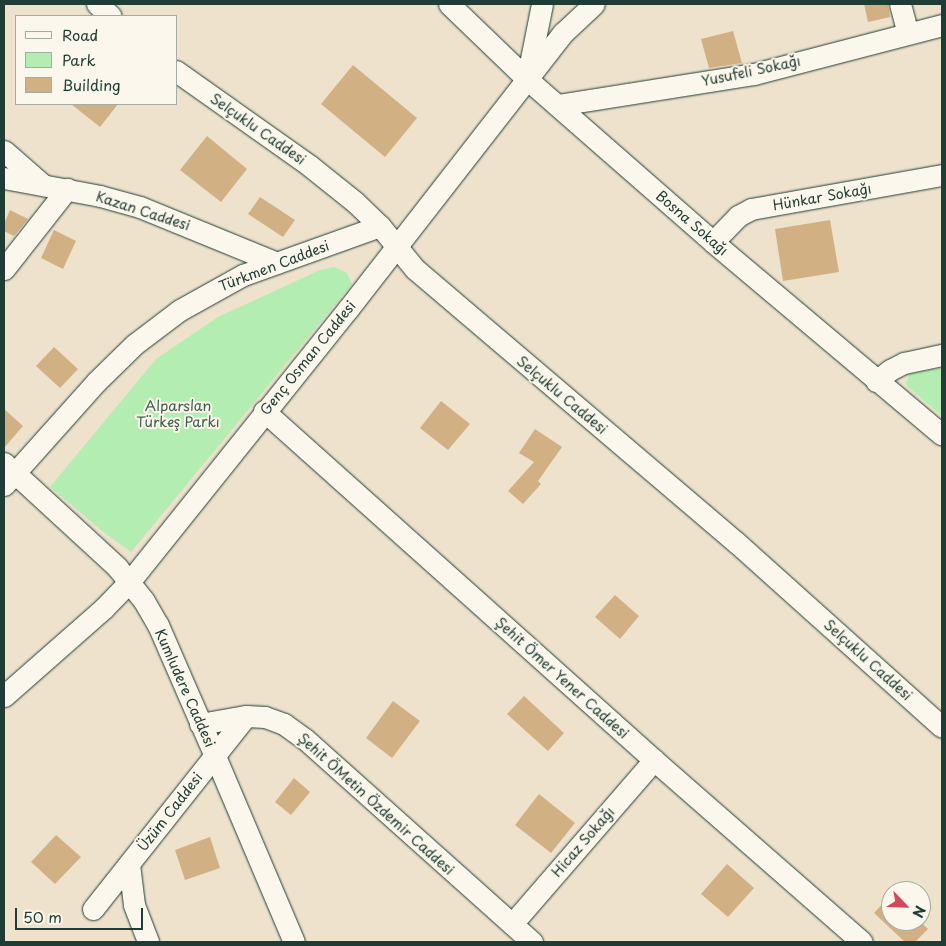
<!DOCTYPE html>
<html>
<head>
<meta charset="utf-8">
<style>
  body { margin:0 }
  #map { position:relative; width:946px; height:946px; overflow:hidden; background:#eee2cd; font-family:"Playpen Sans",sans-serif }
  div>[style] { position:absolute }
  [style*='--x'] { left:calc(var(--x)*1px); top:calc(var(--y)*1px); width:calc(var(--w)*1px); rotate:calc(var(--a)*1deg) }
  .green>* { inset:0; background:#b4edb1 }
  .building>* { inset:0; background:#d1b084 }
  .roads { filter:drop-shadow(0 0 1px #1f3d34) drop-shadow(0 0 1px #1f3d34) }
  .minor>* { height:21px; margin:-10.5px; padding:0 10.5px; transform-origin:10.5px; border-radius:10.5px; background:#fbf7ec }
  span { translate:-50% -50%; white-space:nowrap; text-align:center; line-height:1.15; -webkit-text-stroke:4px #fbf7ec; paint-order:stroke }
  .street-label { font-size:14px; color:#1f3d34 }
  .park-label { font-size:14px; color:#3d604d }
  .frame { position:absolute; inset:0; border:5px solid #1f3d34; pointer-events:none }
  .legend { position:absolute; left:15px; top:15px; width:162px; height:90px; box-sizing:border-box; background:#fbf7ec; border:1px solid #a3ada2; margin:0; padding:6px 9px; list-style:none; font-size:15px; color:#1f3d34 }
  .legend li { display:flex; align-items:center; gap:10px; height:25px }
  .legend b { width:25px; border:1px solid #a3ada2 }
  .north { position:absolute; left:881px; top:881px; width:50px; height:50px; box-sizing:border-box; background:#fbf7ec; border:1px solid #a3ada2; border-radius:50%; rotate:114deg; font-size:14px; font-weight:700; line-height:20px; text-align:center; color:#1f3d34 }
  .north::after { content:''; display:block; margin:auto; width:18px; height:22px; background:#d1495b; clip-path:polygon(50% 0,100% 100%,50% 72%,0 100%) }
  .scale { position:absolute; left:15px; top:908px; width:128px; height:22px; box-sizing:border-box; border:2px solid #1f3d34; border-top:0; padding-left:6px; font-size:15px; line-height:18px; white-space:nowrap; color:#1f3d34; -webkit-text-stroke:4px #fbf7ec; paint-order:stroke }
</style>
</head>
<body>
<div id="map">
  <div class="green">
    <i style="clip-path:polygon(334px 267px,347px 273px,352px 284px,131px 552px,106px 534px,50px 487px,156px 359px,218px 317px,320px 270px)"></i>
    <i style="clip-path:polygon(942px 368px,942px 416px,908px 387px,906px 383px,910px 374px)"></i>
  </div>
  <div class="building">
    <i style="clip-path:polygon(864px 4px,888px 4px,890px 17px,868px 22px)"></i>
    <i style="clip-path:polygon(733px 31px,742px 63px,709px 68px,701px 39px)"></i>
    <i style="clip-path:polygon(353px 65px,417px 118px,385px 157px,321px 104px)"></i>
    <i style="clip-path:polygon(71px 104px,118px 104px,100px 127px)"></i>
    <i style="clip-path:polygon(207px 136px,247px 169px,221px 202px,180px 170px)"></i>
    <i style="clip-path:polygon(260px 197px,295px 220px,283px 237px,248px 214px)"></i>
    <i style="clip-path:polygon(10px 210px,28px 219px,14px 236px,4px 231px,4px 224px)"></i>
    <i style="clip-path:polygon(830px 220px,839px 272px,783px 281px,775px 229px)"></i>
    <i style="clip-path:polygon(54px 230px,76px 241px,63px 269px,41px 258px)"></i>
    <i style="clip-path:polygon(54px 347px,78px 369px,60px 388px,36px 366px)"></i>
    <i style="clip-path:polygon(441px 401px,470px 424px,448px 450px,420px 428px)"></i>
    <i style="clip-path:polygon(4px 409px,23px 426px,4px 448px)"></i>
    <i style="clip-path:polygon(535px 429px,562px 447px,538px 481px,541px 484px,523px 504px,508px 491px,534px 462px,519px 453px)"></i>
    <i style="clip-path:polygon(615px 595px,639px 616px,620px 639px,595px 617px)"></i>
    <i style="clip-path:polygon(524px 696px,564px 733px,548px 751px,507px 714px)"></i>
    <i style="clip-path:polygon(393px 701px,420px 721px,392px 758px,366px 738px)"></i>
    <i style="clip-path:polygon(294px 778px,310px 792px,291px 815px,275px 802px)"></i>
    <i style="clip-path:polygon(539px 794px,575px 823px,551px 853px,515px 825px)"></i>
    <i style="clip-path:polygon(56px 835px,81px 857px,55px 884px,31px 862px)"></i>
    <i style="clip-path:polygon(210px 837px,220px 868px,185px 880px,175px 850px)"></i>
    <i style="clip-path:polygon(727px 864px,754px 888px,728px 917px,701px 894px)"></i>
    <i style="clip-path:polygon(891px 895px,891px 921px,920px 921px,928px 929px,915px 942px,905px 942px,874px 913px)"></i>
  </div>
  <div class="roads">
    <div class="minor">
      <i style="--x:97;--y:4;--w:18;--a:41"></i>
      <i style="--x:449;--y:4;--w:108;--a:43.9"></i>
      <i style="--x:527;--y:79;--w:247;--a:41.2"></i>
      <i style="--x:713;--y:242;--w:299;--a:40.1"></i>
      <i style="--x:900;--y:4;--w:30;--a:75"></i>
      <i style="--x:176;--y:71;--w:164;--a:35.3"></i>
      <i style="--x:310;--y:166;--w:58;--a:38.7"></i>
      <i style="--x:355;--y:202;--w:35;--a:44"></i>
      <i style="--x:380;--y:226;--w:55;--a:50.9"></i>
      <i style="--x:415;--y:269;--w:423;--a:40.4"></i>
      <i style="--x:737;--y:543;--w:275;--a:41.9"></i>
      <i style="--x:528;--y:74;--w:71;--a:-78.7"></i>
      <i style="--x:558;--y:105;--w:198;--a:-9"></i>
      <i style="--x:754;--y:74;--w:194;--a:-14.6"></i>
      <i style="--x:4;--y:151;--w:52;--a:41.1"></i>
      <i style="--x:4;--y:178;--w:98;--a:10.6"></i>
      <i style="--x:100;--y:196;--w:41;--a:15.4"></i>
      <i style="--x:140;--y:207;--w:148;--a:22.2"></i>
      <i style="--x:713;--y:242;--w:36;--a:-46"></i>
      <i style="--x:738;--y:216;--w:15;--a:-28"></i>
      <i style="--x:751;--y:209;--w:194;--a:-10.1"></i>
      <i style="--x:4;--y:269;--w:102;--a:-51.8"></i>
      <i style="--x:876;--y:381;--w:18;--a:-38"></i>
      <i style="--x:890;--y:370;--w:16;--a:-27"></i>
      <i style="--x:904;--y:363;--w:39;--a:-12"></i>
      <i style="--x:264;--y:411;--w:523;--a:41.82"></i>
      <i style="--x:654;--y:760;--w:276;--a:41.2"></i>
      <i style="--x:4;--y:463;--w:154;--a:42.6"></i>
      <i style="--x:117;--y:567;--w:43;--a:51.5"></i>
      <i style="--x:144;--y:601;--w:28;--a:60"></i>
      <i style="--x:158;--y:625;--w:143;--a:66.5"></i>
      <i style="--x:215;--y:756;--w:202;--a:67"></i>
      <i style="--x:4;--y:485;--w:138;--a:-48.2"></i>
      <i style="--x:96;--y:382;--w:54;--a:-44.3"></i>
      <i style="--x:135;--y:344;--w:56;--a:-37.1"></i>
      <i style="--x:180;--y:310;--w:72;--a:-29.1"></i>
      <i style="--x:243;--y:275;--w:145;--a:-19.7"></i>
      <i style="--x:4;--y:696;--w:133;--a:-41.3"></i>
      <i style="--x:104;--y:608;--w:37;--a:-46"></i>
      <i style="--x:130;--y:581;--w:349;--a:-51.3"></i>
      <i style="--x:348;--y:309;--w:350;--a:-52.1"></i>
      <i style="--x:563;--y:33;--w:42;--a:-43.1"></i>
      <i style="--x:200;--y:724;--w:47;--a:-9.9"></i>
      <i style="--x:246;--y:716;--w:19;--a:3"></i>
      <i style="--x:265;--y:717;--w:20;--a:20"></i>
      <i style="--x:284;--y:724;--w:26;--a:36"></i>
      <i style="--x:305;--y:739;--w:305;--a:41.8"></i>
      <i style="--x:129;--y:864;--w:41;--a:83"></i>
      <i style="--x:134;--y:905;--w:40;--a:69"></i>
      <i style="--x:93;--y:909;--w:246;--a:-51.6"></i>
      <i style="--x:512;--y:924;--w:217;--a:-49.1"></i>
    </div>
  </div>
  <div class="street-label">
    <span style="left:751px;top:71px;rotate:-12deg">Yusufeli Sokağı</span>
    <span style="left:258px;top:129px;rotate:35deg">Selçuklu Caddesi</span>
    <span style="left:822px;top:197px;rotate:-10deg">Hünkar Sokağı</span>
    <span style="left:143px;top:211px;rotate:18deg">Kazan Caddesi</span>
    <span style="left:692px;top:223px;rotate:41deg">Bosna Sokağı</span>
    <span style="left:274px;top:266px;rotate:-21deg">Türkmen Caddesi</span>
    <span style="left:308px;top:358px;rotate:-51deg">Genç Osman Caddesi</span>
    <span style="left:562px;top:395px;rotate:40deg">Selçuklu Caddesi</span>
    <span style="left:868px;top:660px;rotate:42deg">Selçuklu Caddesi</span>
    <span style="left:562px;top:678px;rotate:42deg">Şehit Ömer Yener Caddesi</span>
    <span style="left:185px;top:688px;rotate:66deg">Kumludere Caddesi</span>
    <span style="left:376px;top:804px;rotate:42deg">Şehit ÖMetin Özdemir Caddesi</span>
    <span style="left:170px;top:812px;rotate:-52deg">Üzüm Caddesi</span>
    <span style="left:583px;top:842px;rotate:-49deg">Hicaz Sokağı</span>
  </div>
  <div class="park-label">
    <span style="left:178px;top:414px">Alparslan<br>Türkeş Parkı</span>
  </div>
  <div class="frame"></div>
  <ul class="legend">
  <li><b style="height:6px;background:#fbf7ec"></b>Road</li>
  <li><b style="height:14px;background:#b4edb1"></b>Park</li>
  <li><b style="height:14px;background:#d1b084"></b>Building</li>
  </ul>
  <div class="north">N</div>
  <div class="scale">50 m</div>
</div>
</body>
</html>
